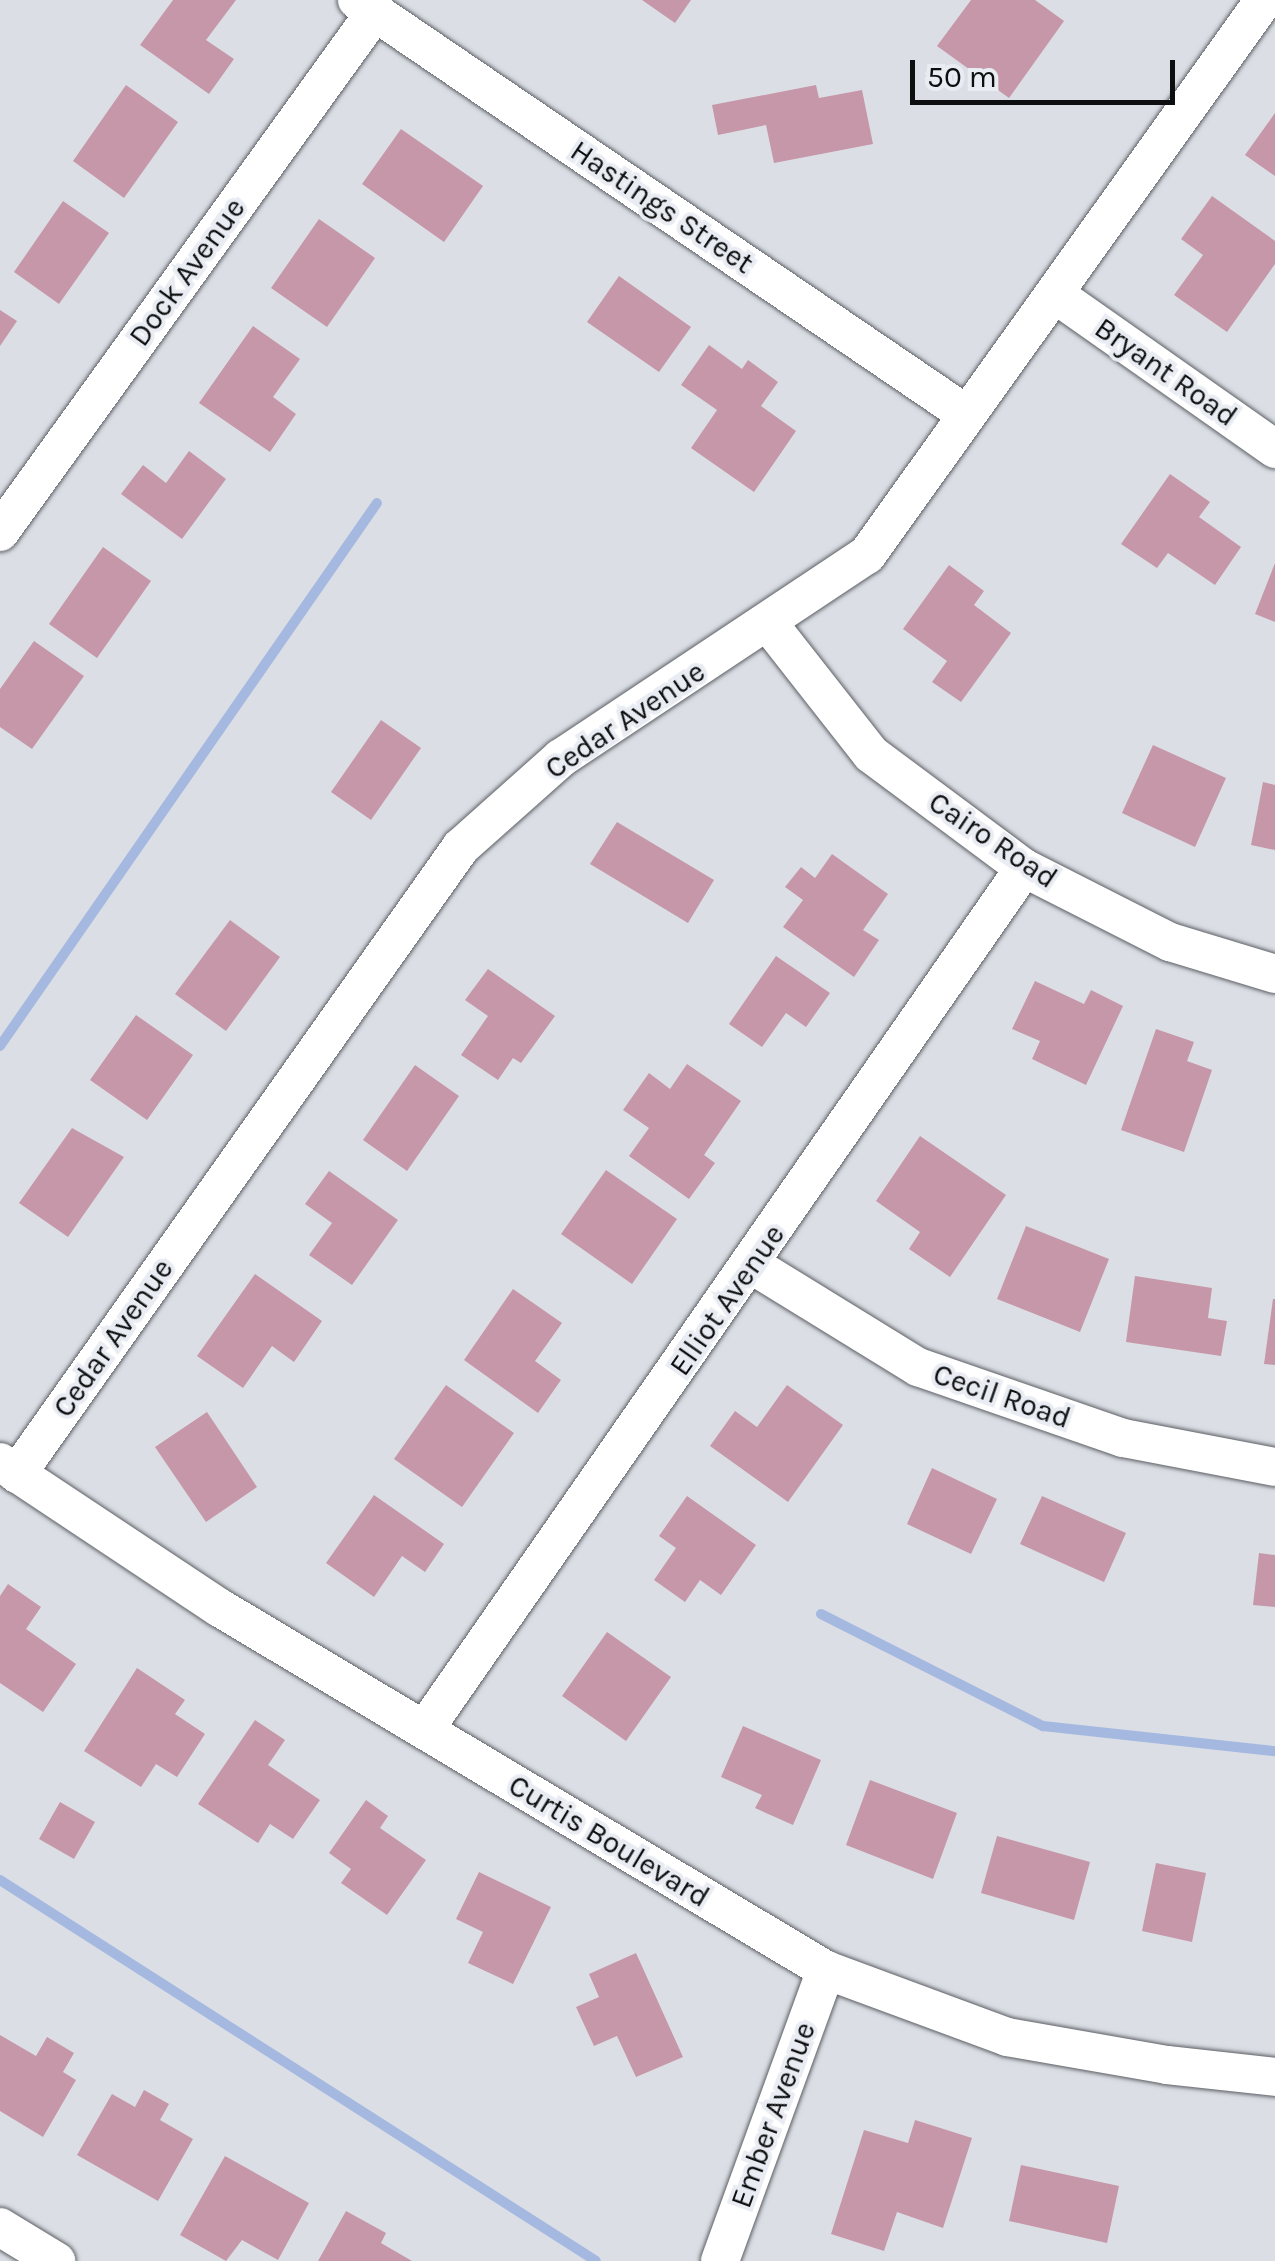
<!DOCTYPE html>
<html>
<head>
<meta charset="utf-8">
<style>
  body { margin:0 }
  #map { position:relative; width:1275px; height:2261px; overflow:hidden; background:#dbdfe5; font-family:Karla,sans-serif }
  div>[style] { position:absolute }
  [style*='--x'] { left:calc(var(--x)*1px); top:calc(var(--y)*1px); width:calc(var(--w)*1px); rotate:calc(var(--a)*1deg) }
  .stream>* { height:10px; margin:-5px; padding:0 5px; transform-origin:5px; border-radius:5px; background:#a4b8e0 }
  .building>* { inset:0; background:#c697a8 }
  .roads { filter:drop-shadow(0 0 2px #5c5f64) drop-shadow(0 0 2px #5c5f64) }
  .street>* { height:38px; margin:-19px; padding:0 19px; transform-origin:19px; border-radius:19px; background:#fff }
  span { translate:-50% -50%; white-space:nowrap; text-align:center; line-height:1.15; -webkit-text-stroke:8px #e9ecf2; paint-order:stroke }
  .street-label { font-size:30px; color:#0c0e0f }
  .scale { position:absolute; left:910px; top:60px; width:265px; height:45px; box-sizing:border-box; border:5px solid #0c0e0f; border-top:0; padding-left:12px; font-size:30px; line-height:35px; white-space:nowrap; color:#0c0e0f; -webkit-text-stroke:8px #e9ecf2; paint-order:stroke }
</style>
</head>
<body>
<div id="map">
  <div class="stream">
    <i style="--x:0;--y:1046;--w:661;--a:-55.23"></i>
    <i style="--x:821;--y:1614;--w:249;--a:26.8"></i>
    <i style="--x:1043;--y:1726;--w:233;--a:6.2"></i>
    <i style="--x:0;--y:1880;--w:707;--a:32.59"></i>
  </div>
  <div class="building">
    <i style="clip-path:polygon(173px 0,236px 0,206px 40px,234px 59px,209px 94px,140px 45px)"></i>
    <i style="clip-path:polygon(642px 0,691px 0,675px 23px)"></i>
    <i style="clip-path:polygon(971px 0,1035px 0,1064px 21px,1009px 98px,937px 46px)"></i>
    <i style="clip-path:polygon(126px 85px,178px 122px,124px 198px,73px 161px)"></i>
    <i style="clip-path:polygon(816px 85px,819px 98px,862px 90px,873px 144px,774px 163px,766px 125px,718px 135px,712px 105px)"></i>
    <i style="clip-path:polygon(1275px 113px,1275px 176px,1245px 155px)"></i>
    <i style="clip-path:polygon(401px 129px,483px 186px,444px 242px,362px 184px)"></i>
    <i style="clip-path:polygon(1212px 196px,1275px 241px,1275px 264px,1227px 332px,1174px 295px,1203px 255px,1181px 239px)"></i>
    <i style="clip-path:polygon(63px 201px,109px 233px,59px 304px,14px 272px)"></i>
    <i style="clip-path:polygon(319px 219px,375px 258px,327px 327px,271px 288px)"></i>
    <i style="clip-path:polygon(619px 276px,691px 327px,659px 372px,587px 322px)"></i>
    <i style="clip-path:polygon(0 310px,17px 321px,0 346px)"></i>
    <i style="clip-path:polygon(253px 326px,300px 359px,273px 397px,296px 414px,270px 452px,199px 403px)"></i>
    <i style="clip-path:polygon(709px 345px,742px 369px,748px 360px,778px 382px,761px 406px,796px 431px,754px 492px,691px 448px,717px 410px,681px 385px)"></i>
    <i style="clip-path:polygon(189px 451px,226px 479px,182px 539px,121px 494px,143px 465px,166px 483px)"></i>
    <i style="clip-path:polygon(1170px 474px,1210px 502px,1199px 517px,1241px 547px,1215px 585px,1168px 553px,1157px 568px,1121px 544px)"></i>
    <i style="clip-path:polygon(103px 547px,151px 581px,97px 658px,49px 624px)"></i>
    <i style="clip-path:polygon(1275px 563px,1275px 622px,1255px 614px)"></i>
    <i style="clip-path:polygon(949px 565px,984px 591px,974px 605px,1011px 633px,961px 702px,932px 682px,947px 661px,903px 629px)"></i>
    <i style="clip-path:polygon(34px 641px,84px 676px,32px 749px,0 727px,0 689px)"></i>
    <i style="clip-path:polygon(381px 720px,421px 748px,371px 820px,331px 792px)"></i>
    <i style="clip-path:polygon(1153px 745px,1226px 778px,1195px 847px,1122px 813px)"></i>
    <i style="clip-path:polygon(1263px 782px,1275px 785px,1275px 850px,1251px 845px)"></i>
    <i style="clip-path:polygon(617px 822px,714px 880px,688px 923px,590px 864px)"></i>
    <i style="clip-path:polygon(832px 854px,888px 894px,863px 930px,879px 940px,854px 977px,783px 927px,803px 900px,785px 887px,801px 867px,815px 878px)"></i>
    <i style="clip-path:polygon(230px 920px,280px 957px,226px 1031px,175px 994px)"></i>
    <i style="clip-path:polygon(776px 956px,830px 993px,806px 1027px,786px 1013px,762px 1047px,729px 1024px)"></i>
    <i style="clip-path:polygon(488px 969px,555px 1016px,521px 1063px,513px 1058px,498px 1080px,461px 1055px,488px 1016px,465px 1000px)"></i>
    <i style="clip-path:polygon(1035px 981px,1084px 1004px,1091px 990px,1123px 1006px,1086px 1085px,1032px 1059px,1040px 1041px,1012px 1029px)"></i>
    <i style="clip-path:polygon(136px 1015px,193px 1055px,147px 1120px,90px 1080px)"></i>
    <i style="clip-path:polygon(1156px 1029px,1194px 1042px,1187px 1061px,1212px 1070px,1184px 1152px,1121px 1130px)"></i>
    <i style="clip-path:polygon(687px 1064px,741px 1101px,704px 1155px,715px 1163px,689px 1199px,629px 1156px,649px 1128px,623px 1110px,649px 1073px,670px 1089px)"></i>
    <i style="clip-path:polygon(415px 1065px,459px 1096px,407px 1171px,363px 1140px)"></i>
    <i style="clip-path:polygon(72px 1128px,124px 1157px,68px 1237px,19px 1203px)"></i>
    <i style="clip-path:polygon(920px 1136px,1006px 1195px,950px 1277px,909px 1249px,920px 1232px,876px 1201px)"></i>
    <i style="clip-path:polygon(606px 1170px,677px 1219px,632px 1284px,561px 1234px)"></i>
    <i style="clip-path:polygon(329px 1171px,398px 1220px,352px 1285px,309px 1255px,332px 1223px,305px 1204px)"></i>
    <i style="clip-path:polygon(1026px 1226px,1109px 1259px,1080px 1332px,997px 1299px)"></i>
    <i style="clip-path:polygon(255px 1274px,322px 1321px,294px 1362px,272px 1346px,243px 1388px,197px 1356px)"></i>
    <i style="clip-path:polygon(1135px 1276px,1212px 1288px,1208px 1318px,1227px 1321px,1221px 1356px,1126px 1342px)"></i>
    <i style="clip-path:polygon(513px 1289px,562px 1323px,535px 1361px,561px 1380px,538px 1413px,464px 1360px)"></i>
    <i style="clip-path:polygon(1273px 1299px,1275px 1299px,1275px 1365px,1264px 1364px)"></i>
    <i style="clip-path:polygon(446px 1385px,514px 1433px,462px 1507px,394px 1459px)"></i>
    <i style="clip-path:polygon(787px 1385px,843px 1425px,788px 1502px,710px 1446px,735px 1411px,757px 1427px)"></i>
    <i style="clip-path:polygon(207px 1412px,257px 1487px,206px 1522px,155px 1447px)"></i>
    <i style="clip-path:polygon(932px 1468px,997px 1499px,971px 1554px,907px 1524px)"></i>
    <i style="clip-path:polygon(374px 1495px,444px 1544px,425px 1572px,402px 1556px,374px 1597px,326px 1563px)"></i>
    <i style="clip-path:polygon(687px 1496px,756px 1545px,721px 1595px,700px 1580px,685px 1602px,654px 1580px,676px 1548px,659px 1536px)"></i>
    <i style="clip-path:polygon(1042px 1496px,1126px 1533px,1104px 1582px,1020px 1544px)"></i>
    <i style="clip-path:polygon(1259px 1553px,1275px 1555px,1275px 1607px,1253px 1605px)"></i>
    <i style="clip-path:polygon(8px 1584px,41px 1607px,26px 1629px,76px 1664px,43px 1712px,0 1683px,0 1596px)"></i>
    <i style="clip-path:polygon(607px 1632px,671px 1677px,626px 1741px,562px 1696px)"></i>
    <i style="clip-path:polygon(137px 1668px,185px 1700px,175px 1714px,205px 1734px,177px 1777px,156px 1764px,141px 1787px,84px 1751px)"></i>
    <i style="clip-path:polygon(255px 1720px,285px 1740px,268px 1765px,320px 1800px,293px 1839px,270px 1824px,258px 1843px,198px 1804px)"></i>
    <i style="clip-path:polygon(743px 1726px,821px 1760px,793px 1825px,755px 1808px,762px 1795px,721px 1777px)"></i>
    <i style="clip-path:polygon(870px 1780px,957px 1813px,933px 1879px,846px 1845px)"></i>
    <i style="clip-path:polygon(366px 1800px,388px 1816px,380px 1828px,426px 1860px,387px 1915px,341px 1883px,351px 1869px,329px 1853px)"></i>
    <i style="clip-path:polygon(60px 1802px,95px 1822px,74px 1859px,39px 1839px)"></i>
    <i style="clip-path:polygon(997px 1836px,1090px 1862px,1074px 1920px,981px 1893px)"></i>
    <i style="clip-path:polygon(1156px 1863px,1206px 1873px,1192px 1942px,1142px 1931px)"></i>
    <i style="clip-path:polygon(479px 1872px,551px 1907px,513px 1984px,468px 1963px,483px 1932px,456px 1919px)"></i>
    <i style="clip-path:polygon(636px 1953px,683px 2057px,636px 2077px,617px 2036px,594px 2046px,576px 2007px,599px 1997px,589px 1974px)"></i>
    <i style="clip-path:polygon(0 2035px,36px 2056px,47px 2037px,74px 2053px,63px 2072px,76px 2080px,43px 2137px,0 2111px)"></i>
    <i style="clip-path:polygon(144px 2090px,169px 2104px,160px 2120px,193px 2139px,158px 2201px,77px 2155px,112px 2094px,135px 2107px)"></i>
    <i style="clip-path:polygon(915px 2120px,972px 2138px,943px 2228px,897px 2212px,884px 2251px,831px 2234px,864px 2130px,908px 2143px)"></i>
    <i style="clip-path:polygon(225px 2156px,309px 2203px,278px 2260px,242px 2240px,226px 2261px,180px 2235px)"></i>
    <i style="clip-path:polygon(1021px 2165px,1119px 2186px,1107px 2243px,1009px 2221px)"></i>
    <i style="clip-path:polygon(346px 2211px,386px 2233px,381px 2243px,412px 2261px,318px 2261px)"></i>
  </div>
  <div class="roads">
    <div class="street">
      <i style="--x:357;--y:0;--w:736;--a:34.21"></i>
      <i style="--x:1056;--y:295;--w:268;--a:35.1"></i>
      <i style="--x:0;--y:532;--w:641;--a:-54.2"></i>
      <i style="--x:769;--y:624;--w:165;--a:51.9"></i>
      <i style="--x:871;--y:754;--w:191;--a:36.7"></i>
      <i style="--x:1024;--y:868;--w:164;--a:26.9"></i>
      <i style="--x:1170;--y:942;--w:110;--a:16.9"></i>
      <i style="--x:752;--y:1265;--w:195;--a:31.6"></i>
      <i style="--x:918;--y:1367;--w:217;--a:19.1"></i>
      <i style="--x:1123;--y:1438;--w:155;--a:10.8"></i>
      <i style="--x:0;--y:1462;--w:264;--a:33.6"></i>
      <i style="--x:220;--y:1608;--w:706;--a:30.85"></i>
      <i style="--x:826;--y:1970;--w:193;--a:20.3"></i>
      <i style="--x:1007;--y:2037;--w:162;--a:9.9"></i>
      <i style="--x:1167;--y:2065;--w:109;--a:6.3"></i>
      <i style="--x:17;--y:1474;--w:768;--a:-54.7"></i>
      <i style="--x:461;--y:847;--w:134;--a:-41.7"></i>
      <i style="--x:561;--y:758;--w:367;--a:-33.6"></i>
      <i style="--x:867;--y:555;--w:682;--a:-54.42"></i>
      <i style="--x:425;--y:1729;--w:1049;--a:-55.17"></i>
      <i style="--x:0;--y:2227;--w:66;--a:31.3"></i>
      <i style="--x:720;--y:2261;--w:310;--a:-70"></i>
    </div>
  </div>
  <div class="street-label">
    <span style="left:662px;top:207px;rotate:34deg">Hastings Street</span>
    <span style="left:187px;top:272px;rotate:-54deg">Dock Avenue</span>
    <span style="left:1166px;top:372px;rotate:35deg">Bryant Road</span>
    <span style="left:625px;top:720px;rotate:-34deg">Cedar Avenue</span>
    <span style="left:993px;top:840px;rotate:34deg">Cairo Road</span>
    <span style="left:727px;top:1300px;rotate:-55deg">Elliot Avenue</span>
    <span style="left:113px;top:1338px;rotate:-55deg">Cedar Avenue</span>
    <span style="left:1002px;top:1396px;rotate:19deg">Cecil Road</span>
    <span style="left:609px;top:1841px;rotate:31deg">Curtis Boulevard</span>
    <span style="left:773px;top:2115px;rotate:-70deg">Ember Avenue</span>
  </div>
  <div class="scale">50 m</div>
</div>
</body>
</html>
